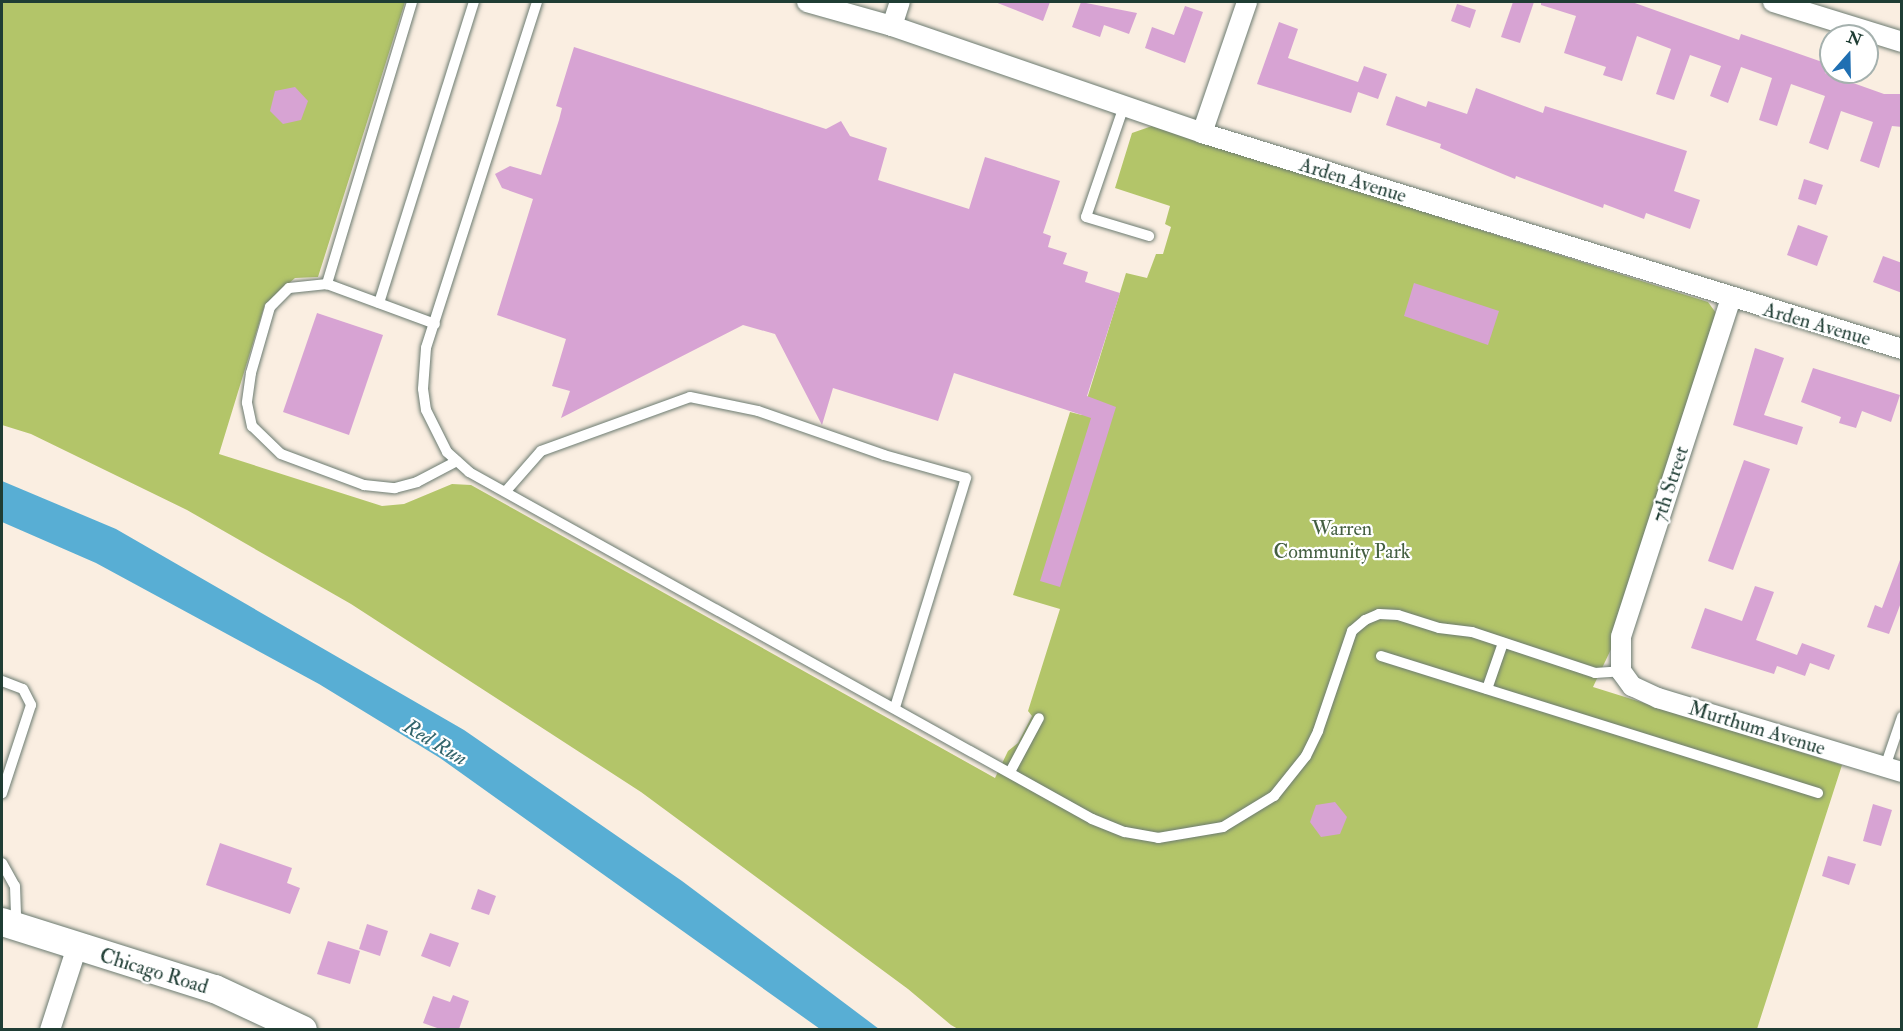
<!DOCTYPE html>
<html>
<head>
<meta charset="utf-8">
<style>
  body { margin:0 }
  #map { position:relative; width:1903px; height:1031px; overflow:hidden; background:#faeee1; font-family:"IM FELL Double Pica",serif }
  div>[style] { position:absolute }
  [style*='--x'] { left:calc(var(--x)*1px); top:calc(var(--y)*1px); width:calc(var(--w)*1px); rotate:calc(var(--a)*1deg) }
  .green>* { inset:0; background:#b3c569 }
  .water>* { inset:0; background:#58aed4 }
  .building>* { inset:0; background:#d7a3d3 }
  .roads { filter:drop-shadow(0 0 2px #6c7b71) drop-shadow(0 0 2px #6c7b71) }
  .lane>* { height:10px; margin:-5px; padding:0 5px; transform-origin:5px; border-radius:5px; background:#fff }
  .street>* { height:20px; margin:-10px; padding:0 10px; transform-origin:10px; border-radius:10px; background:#fff }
  .secondary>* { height:28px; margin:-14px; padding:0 14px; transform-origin:14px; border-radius:14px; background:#fff }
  span { translate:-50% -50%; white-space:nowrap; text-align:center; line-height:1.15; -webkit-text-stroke:4.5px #fff; paint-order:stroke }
  .street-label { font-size:20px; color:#1f3d34 }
  .park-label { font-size:20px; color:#445f41 }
  .water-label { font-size:21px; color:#33656c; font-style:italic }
  .frame { position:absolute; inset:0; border:3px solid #1f3d34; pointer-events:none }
  .north { position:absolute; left:1819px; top:24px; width:60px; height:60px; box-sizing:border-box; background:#fff; border:2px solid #a5b1ae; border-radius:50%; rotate:20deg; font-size:16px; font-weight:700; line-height:24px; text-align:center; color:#1f3d34 }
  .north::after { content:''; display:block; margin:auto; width:21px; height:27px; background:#1f6fb2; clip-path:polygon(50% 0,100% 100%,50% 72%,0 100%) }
</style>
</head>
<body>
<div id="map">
  <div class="green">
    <i style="clip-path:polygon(2px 2px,405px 2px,318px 277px,295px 278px,265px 304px,219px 454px,382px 506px,404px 504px,452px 484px,471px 485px,995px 778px,1008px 751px,1018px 743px,1032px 716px,1028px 711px,1060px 609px,1013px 595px,1070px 412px,1082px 415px,1126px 273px,1147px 278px,1156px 254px,1163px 254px,1171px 227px,1165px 224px,1170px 206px,1115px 188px,1132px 133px,1152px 126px,1708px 302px,1716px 313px,1614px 643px,1593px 687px,1842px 765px,1757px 1029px,958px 1029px,951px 1025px,908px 989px,641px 792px,351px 604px,187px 510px,31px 434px,2px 425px)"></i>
  </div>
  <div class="water">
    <i style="clip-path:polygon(2px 481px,116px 529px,464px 730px,682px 881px,879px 1029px,820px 1029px,440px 758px,319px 684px,96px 563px,2px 522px)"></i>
  </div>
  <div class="building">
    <i style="clip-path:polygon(995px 2px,1050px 2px,1043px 21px)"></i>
    <i style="clip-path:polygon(1081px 2px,1137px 13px,1129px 34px,1104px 25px,1100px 37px,1072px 27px)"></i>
    <i style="clip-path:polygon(1513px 2px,1534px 2px,1520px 43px,1501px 37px)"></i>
    <i style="clip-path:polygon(1541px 2px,1632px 2px,1739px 40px,1741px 34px,1788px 50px,1828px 64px,1825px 73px,1884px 94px,1902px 94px,1902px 127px,1892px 126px,1879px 168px,1860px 161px,1873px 122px,1841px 111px,1828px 150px,1809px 143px,1825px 96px,1791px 84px,1777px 126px,1759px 120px,1772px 78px,1741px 67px,1728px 103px,1710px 96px,1721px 66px,1690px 55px,1674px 100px,1656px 94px,1671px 49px,1637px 36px,1622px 81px,1603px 75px,1606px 67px,1564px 53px,1576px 16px,1541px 5px)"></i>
    <i style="clip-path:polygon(1457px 4px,1476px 10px,1470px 28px,1451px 21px)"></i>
    <i style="clip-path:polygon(1185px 6px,1203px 12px,1185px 63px,1145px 48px,1152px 27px,1174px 35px)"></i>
    <i style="clip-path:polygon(1279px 22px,1298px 29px,1288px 58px,1358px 82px,1364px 66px,1387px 74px,1378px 99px,1358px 92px,1351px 113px,1257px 84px)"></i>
    <i style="clip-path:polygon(574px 47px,826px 129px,841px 121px,850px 136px,887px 148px,878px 180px,969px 209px,985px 157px,1060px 181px,1043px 233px,1051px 236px,1048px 247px,1067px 253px,1063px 264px,1088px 272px,1085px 282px,1120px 293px,1087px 396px,1116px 407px,1060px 587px,1040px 581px,1091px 418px,954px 373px,938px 421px,833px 388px,822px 425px,775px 334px,743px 325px,561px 418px,570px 391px,552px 386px,566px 339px,497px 315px,533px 199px,502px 188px,495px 174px,510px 166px,541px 175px,559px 120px,562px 108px,556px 106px)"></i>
    <i style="clip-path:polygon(295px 87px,308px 101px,301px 120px,283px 124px,270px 111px,275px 91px)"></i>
    <i style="clip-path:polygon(1476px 88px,1543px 113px,1545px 106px,1687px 151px,1674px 191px,1700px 200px,1690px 229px,1646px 213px,1644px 219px,1604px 204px,1603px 208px,1516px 176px,1515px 179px,1440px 148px,1441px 144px,1386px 125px,1396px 96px,1426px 107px,1428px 101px,1467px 114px)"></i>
    <i style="clip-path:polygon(1804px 179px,1823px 185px,1816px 205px,1798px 199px)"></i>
    <i style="clip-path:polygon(1798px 225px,1828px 236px,1817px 266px,1787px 255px)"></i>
    <i style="clip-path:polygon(1883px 256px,1902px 263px,1902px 293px,1873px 282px)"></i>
    <i style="clip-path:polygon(1414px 283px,1499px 311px,1488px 345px,1404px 316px)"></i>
    <i style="clip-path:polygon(317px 313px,383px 335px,349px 435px,283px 412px)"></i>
    <i style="clip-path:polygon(1755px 348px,1784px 358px,1764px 415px,1803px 427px,1797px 445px,1733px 425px)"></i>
    <i style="clip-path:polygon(1813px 368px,1900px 395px,1891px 422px,1862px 411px,1856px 428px,1839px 423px,1841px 417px,1801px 402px)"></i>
    <i style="clip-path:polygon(1744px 460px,1770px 469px,1733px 570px,1708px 561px)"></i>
    <i style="clip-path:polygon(1900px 560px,1902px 600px,1889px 634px,1867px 627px,1875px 605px,1882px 608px)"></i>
    <i style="clip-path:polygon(1755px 586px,1774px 592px,1756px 640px,1797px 655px,1802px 643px,1835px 655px,1829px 670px,1810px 663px,1805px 676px,1777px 666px,1774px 674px,1691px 648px,1705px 608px,1742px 621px)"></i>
    <i style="clip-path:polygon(1335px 802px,1347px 817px,1340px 834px,1321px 837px,1310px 822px,1316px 805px)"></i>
    <i style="clip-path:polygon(1873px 804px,1892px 810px,1881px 846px,1863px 841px)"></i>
    <i style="clip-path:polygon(220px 843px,292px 868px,287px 883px,300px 888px,290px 914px,206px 885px)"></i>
    <i style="clip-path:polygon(1828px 856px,1856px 864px,1849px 885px,1822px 876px)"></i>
    <i style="clip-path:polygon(478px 889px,496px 896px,489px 915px,471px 909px)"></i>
    <i style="clip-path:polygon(367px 924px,388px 931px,380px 956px,359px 949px)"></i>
    <i style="clip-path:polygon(430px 933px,459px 943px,450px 967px,421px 956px)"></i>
    <i style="clip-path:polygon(328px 941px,360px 951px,350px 984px,317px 974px)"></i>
    <i style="clip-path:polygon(453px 995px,469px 1001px,459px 1029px,440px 1029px,423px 1023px,433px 996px,450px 1002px)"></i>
  </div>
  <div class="roads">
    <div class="lane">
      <i style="--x:412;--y:2;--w:295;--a:106.8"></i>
      <i style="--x:327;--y:284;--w:115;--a:20.3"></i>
      <i style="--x:537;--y:2;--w:363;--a:107.8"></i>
      <i style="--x:426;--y:348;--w:41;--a:94.2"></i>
      <i style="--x:423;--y:389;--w:21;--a:82"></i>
      <i style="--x:426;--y:410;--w:47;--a:63.4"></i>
      <i style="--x:447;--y:452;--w:30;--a:42"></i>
      <i style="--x:469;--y:472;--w:713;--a:29.12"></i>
      <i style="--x:1092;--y:819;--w:35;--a:22"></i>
      <i style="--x:1125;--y:832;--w:34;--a:10"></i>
      <i style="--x:1158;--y:838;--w:66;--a:-9.6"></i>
      <i style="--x:1223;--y:827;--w:60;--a:-31.3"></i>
      <i style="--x:1274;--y:796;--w:51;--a:-51.3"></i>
      <i style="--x:1306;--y:756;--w:28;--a:-64"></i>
      <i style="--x:1318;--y:731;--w:106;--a:-71.2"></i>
      <i style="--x:1352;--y:631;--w:17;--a:-40"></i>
      <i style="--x:1365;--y:620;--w:15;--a:-23"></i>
      <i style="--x:1379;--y:614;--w:19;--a:3"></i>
      <i style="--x:1398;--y:615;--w:43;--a:17.6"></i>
      <i style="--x:1439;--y:628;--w:33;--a:7"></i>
      <i style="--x:1472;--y:632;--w:130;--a:18.4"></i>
      <i style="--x:1595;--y:673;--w:26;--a:-4"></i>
      <i style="--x:1124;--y:106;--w:117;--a:108.9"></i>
      <i style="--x:1086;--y:217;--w:66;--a:16.8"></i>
      <i style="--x:327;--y:284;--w:38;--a:174"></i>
      <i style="--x:289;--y:288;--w:27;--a:135"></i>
      <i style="--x:270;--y:307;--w:69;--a:106.1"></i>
      <i style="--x:251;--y:373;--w:30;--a:98"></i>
      <i style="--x:247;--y:403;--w:24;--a:78"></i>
      <i style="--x:252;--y:426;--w:40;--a:44"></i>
      <i style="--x:281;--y:454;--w:89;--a:20.5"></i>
      <i style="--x:364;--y:485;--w:31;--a:6"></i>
      <i style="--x:395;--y:488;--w:23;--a:-15"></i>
      <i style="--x:417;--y:482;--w:45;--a:-27.7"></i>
      <i style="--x:379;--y:303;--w:316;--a:-72.5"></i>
      <i style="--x:506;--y:491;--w:53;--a:-48.8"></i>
      <i style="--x:541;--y:451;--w:158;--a:-19.9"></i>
      <i style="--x:690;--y:397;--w:69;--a:11.6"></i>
      <i style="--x:758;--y:411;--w:133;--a:19.2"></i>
      <i style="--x:884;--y:455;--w:85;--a:15.7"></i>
      <i style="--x:966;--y:478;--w:241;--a:107.2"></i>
      <i style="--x:1381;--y:656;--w:458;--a:17.4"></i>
      <i style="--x:2;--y:681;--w:22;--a:21"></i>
      <i style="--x:23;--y:689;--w:18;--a:63"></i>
      <i style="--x:31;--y:705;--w:93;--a:108.2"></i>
      <i style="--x:1487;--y:689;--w:49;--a:-70.8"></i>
      <i style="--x:1885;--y:767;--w:53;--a:-71.2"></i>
      <i style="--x:1010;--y:772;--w:61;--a:-61.8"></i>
      <i style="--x:2;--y:863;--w:26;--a:61"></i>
      <i style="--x:15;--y:886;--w:38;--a:88"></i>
    </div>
    <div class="street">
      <i style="--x:807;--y:2;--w:88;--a:15.8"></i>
      <i style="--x:892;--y:26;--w:328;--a:19"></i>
      <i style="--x:1202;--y:133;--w:733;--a:17.15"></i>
      <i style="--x:1773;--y:2;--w:135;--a:17.2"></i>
      <i style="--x:892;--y:26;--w:25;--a:-72"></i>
      <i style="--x:1202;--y:133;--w:139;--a:-71"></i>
      <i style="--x:1731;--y:298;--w:356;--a:108"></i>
      <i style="--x:1621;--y:637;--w:34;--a:90"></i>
      <i style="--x:1621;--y:671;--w:19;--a:54"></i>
      <i style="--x:1632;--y:686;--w:29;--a:25"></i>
      <i style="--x:1658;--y:698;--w:255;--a:16.9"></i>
      <i style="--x:50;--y:1030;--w:87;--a:-72"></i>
    </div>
    <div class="secondary">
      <i style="--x:2;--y:922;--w:223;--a:17.5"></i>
      <i style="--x:215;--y:989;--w:97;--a:25"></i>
    </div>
  </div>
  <div class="street-label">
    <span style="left:1353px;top:180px;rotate:17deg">Arden Avenue</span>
    <span style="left:1817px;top:324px;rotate:16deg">Arden Avenue</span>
    <span style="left:1670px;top:484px;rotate:-72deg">7th Street</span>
    <span style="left:1757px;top:728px;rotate:17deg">Murthum Avenue</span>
    <span style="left:154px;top:971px;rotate:17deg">Chicago Road</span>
  </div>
  <div class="park-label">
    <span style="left:1342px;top:540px">Warren<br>Community Park</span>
  </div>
  <div class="water-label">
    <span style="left:435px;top:743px;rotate:31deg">Red Run</span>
  </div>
  <div class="frame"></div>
  <div class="north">N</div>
</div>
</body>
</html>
